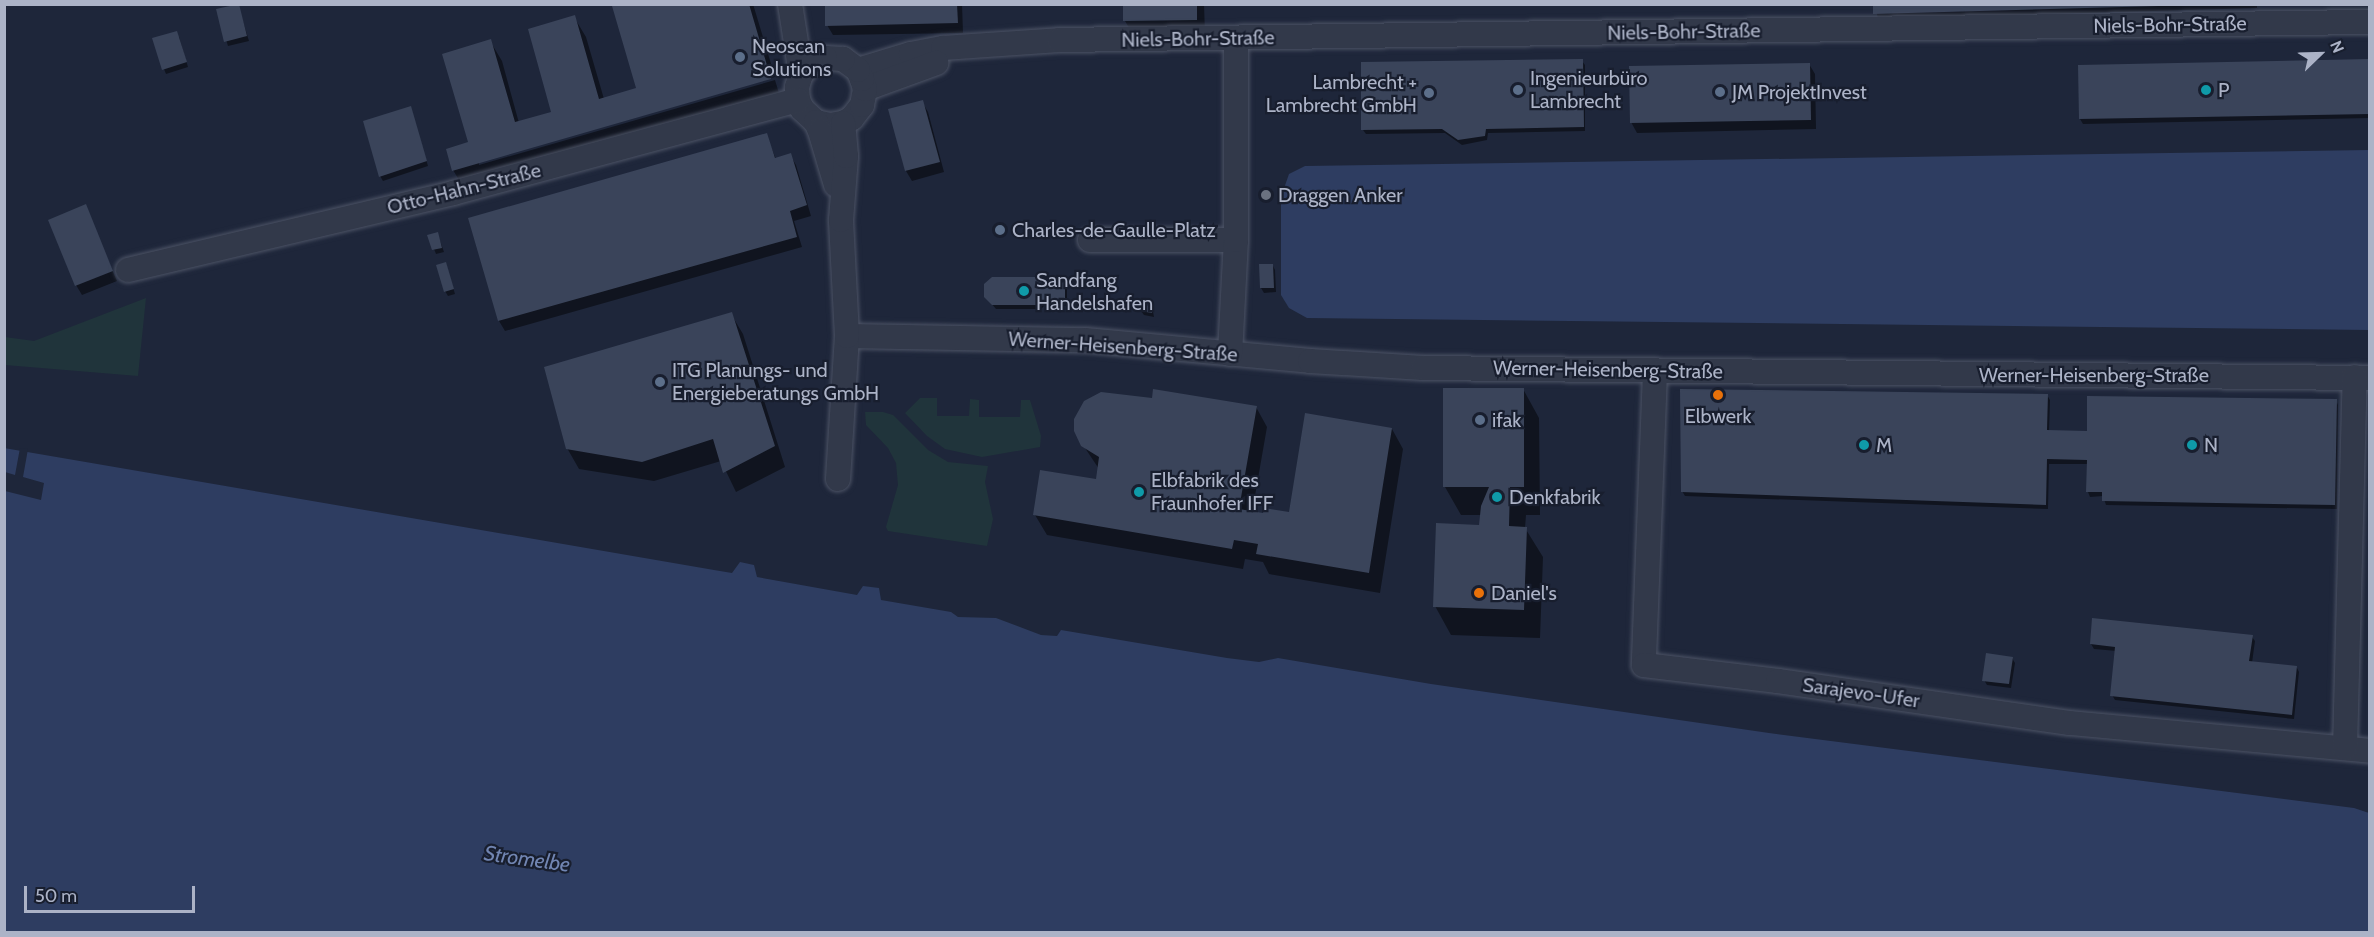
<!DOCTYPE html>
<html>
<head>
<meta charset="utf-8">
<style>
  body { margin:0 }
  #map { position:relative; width:2374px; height:937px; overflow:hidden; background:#1e263a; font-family:Cabin,sans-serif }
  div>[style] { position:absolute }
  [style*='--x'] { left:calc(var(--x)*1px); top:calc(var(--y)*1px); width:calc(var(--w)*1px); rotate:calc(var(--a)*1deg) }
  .green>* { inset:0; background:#20343b }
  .water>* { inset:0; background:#2e3d61 }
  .pier>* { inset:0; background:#1e263a }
  .shadow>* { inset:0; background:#0007 }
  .building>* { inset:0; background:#3a445a }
  .roads { filter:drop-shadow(0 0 2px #4c5365) drop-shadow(0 0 2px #4c5365) }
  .street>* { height:24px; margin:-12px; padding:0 12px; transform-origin:12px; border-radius:12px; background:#32394a }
  .dots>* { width:16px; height:16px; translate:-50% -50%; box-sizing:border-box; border:3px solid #181e2e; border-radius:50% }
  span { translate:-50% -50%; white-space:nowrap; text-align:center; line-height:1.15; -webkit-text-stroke:4.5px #181e2e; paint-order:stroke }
  .street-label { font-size:20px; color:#acb3c7 }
  .poi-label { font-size:20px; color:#acb3c7 }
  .left { translate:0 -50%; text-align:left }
  .right { translate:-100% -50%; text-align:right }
  .water-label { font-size:21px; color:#7185b2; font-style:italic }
  .frame { position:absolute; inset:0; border:6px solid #acb3c7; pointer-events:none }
  .north { position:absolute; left:2290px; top:24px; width:60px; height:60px; -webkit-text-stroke:4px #181e2e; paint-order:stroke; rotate:67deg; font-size:16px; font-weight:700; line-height:24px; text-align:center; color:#acb3c7 }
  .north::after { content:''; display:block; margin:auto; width:21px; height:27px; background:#acb3c7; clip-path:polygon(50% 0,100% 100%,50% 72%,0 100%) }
  .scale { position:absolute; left:24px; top:886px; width:171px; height:27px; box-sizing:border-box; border:3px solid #acb3c7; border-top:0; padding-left:8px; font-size:18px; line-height:21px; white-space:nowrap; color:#acb3c7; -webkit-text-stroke:4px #181e2e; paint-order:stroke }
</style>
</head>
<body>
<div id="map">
  <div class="green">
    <i style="clip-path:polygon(146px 298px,138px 376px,5px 365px,5px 337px,34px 341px)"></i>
    <i style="clip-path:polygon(920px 398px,937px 398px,937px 416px,969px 416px,970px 399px,979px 400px,979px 417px,1020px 417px,1021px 400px,1030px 400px,1041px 436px,1040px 447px,982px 457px,945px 449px,927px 436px,905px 413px)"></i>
    <i style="clip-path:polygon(865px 412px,883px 412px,893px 415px,928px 450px,948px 462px,988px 466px,985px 482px,993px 519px,987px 546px,888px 531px,886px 527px,898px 485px,896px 463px,888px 448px,866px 425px)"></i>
  </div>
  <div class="water">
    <i style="clip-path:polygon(2369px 150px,2369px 330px,1307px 318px,1289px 308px,1281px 295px,1281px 197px,1289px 174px,1305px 166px)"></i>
    <i style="clip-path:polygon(4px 448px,714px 570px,732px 573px,740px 562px,754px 565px,757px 577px,857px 595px,863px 586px,879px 588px,881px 600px,951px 612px,958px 617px,996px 618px,1041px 635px,1057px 636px,1061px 630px,1227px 658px,1259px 662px,1278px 658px,1431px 684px,1769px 733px,2354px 808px,2369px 813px,2369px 932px,5px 932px)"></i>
  </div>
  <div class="pier">
    <i style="clip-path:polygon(20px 448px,28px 449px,23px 477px,44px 483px,41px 500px,5px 491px,5px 472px,15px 475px)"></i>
  </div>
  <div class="shadow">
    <i style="clip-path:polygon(623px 4px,753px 4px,775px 77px,479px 161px,479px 165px,775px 80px,781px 100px,465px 190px,453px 170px,470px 143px,490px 41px,502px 61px,519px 123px,553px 113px,574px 17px,586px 37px,604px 99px,638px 89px)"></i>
    <i style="clip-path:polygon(827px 4px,962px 4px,963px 33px,833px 35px,827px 25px)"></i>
    <i style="clip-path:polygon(1125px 4px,1204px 4px,1205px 35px,1134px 36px,1125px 21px)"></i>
    <i style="clip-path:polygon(1875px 4px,2257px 4px,2257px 8px,1878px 19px)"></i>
    <i style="clip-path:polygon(238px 5px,249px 41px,228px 46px,217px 10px)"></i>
    <i style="clip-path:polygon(179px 37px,188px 67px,166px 74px,164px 69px)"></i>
    <i style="clip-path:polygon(1582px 61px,1585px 65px,1585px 131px,1488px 133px,1487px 140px,1462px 145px,1445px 133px,1366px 134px,1363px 130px)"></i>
    <i style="clip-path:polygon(2370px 61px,2370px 118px,2083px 124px,2080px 119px,2079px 66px)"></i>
    <i style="clip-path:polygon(1809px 64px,1815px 74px,1816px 129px,1637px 133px,1631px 122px)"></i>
    <i style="clip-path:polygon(922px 102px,928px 112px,944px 172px,912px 181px,906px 171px,890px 110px)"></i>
    <i style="clip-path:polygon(412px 112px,428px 166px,383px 181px,380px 176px)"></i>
    <i style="clip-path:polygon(766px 135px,776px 159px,790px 155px,796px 165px,811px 216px,794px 221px,802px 247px,505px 331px,499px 321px,470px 219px)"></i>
    <i style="clip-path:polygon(85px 206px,117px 281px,82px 295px,76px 285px)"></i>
    <i style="clip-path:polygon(429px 236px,439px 238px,444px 252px,436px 254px)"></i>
    <i style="clip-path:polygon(446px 264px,455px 294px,448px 296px,445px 291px)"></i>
    <i style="clip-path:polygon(1273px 266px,1275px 270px,1276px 292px,1264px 293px,1261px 288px)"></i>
    <i style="clip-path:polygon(1042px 284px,1064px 284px,1067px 288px,1067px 306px,1045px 305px,1041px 309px,996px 309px,985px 296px)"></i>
    <i style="clip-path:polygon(1152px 306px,1154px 317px,1144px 315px,1141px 311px)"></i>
    <i style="clip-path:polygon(731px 314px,743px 334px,785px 467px,736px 492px,721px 461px,654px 481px,579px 469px,567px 448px)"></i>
    <i style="clip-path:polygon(1523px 389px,1539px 418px,1540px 515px,1526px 515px,1525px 528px,1543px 557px,1540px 638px,1451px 635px,1435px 606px,1481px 527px,1482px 515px,1461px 515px,1445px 487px)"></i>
    <i style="clip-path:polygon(2047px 395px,2050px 400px,2049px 432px,2088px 432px,2336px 400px,2338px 405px,2337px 509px,2106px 505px,2103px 496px,2090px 497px,2088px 492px,2088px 464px,2049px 464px,2048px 509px,1685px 496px,1682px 491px)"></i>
    <i style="clip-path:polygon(1153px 400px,1256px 407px,1267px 427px,1252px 513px,1290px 514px,1392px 429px,1403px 449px,1380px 593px,1269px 574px,1263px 562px,1245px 559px,1243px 569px,1047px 535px,1035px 515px,1097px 481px,1099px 469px,1083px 445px)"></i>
    <i style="clip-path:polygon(2252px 637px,2255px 641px,2252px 663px,2297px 668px,2299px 672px,2294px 719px,2115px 700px,2112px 695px,2117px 651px,2094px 649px,2091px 644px)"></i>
    <i style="clip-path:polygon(2012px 658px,2015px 663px,2011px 688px,1987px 685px,1984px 680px)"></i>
  </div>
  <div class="building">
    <i style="clip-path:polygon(239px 4px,247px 36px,224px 42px,216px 9px)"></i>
    <i style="clip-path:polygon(618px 4px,749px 4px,771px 79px,452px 171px,446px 149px,468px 142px,442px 54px,491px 39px,515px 122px,551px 112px,528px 29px,575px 15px,599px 99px,636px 88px,612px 6px)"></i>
    <i style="clip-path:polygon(825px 4px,957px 4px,958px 23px,825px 26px)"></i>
    <i style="clip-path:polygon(1123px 4px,1197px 4px,1197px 20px,1123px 21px)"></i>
    <i style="clip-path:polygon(1873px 4px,2159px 4px,2159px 6px,1873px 14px)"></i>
    <i style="clip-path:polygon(177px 31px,187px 62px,162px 70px,152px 38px)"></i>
    <i style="clip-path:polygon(1583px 59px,1584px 127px,1486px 129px,1485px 136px,1458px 140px,1442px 129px,1361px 130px,1361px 62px)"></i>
    <i style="clip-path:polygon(2370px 59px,2370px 114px,2079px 119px,2078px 65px)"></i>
    <i style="clip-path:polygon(1810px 63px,1811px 120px,1630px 123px,1629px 66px)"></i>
    <i style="clip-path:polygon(923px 100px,940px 162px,905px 171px,888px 109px)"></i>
    <i style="clip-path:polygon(411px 106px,427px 161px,379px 177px,363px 121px)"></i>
    <i style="clip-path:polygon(767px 133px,775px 158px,791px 153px,807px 205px,790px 211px,797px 237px,498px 321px,468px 218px)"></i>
    <i style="clip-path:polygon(86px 204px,113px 271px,75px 286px,48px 220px)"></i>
    <i style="clip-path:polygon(438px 232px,442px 248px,432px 250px,427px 235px)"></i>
    <i style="clip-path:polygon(446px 262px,454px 289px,444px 292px,436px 265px)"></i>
    <i style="clip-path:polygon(1259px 264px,1273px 264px,1274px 288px,1260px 288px)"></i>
    <i style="clip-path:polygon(992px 277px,1038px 277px,1042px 282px,1065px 282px,1065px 302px,1043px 301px,1038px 305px,992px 305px,984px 297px,984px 284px)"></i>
    <i style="clip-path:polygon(1141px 303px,1153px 304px,1152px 313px,1140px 311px)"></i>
    <i style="clip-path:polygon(732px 312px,775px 446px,723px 473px,713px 439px,642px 462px,566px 449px,544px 367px)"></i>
    <i style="clip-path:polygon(1443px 388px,1524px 388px,1524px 487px,1510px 487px,1509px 526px,1527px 527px,1524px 610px,1433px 607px,1436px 523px,1479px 525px,1481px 506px,1489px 487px,1443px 487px)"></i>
    <i style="clip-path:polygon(1153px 389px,1257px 406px,1239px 509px,1263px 513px,1264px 508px,1289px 512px,1305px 413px,1392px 428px,1369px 573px,1256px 554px,1258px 544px,1234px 540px,1232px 549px,1033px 515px,1040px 470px,1096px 479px,1099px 457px,1081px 446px,1074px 431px,1074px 419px,1084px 401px,1101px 392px,1152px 398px)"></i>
    <i style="clip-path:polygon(1680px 389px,2048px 394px,2047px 430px,2087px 431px,2087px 396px,2337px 399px,2335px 505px,2102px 501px,2102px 492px,2086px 492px,2087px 460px,2047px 459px,2046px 505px,1681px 492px)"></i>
    <i style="clip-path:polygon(2092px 618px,2253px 635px,2249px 661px,2297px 666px,2292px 715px,2110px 696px,2115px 647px,2090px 644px)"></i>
    <i style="clip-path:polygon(1986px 653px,2013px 657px,2009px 684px,1982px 681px)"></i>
  </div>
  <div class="roads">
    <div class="street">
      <i style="--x:790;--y:4;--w:71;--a:81.1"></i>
      <i style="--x:858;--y:70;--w:55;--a:-16.8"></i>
      <i style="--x:911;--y:54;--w:33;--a:-11"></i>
      <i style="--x:943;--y:48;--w:116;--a:-3.9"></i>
      <i style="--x:1059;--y:40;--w:1311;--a:-0.79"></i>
      <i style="--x:865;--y:89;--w:76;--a:-20.1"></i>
      <i style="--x:816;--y:122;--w:14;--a:12"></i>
      <i style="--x:830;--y:125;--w:13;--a:-9"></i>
      <i style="--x:843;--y:123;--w:10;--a:-29"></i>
      <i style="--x:852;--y:118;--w:16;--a:-52"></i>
      <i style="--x:862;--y:105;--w:16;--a:-79"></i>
      <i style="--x:865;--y:89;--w:10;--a:-107"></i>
      <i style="--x:862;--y:79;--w:10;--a:-114"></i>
      <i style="--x:858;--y:70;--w:19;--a:-144"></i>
      <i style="--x:843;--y:59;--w:18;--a:-177"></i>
      <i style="--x:825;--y:58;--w:15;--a:160"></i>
      <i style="--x:811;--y:63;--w:15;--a:132"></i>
      <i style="--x:801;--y:74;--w:14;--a:107"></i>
      <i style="--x:797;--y:87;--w:13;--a:86"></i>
      <i style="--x:798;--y:100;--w:10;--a:66"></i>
      <i style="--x:802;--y:109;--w:19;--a:43"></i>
      <i style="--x:816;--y:122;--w:10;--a:66"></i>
      <i style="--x:820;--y:131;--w:56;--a:73.5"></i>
      <i style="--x:1090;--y:240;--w:146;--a:0"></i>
      <i style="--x:128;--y:270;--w:334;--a:-13.3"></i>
      <i style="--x:453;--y:193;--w:357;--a:-15.1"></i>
      <i style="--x:847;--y:336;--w:238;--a:1"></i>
      <i style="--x:1085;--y:340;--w:226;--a:5.3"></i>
      <i style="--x:1310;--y:361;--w:113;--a:3.5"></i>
      <i style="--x:1423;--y:368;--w:947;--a:0.61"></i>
      <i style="--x:1230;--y:354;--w:114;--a:-87"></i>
      <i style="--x:1236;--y:240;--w:201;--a:-90"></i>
      <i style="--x:1655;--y:372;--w:293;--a:92.2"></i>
      <i style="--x:1644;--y:665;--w:135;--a:6.8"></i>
      <i style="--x:1778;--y:681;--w:295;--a:8.2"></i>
      <i style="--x:2070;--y:723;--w:301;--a:5.3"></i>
      <i style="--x:838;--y:479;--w:143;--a:-86.4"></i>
      <i style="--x:847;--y:336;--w:116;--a:-93"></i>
      <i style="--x:841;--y:220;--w:64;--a:-85.5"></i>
      <i style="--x:846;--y:156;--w:33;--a:-95"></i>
      <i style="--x:2345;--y:748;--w:371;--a:-88.5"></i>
    </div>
  </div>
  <div class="dots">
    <i style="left:740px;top:57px;background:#5c6f8a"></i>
    <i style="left:1518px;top:90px;background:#5c6f8a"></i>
    <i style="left:2206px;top:90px;background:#0f9aa8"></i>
    <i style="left:1720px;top:92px;background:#5c6f8a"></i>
    <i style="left:1429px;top:93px;background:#5c6f8a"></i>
    <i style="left:1266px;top:195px;background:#6b7280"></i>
    <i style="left:1000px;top:230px;background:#5c6f8a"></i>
    <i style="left:1024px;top:291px;background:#0f9aa8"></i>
    <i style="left:660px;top:382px;background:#5c6f8a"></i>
    <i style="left:1718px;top:395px;background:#e8710a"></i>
    <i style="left:1480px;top:420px;background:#5c6f8a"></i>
    <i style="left:1864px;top:445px;background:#0f9aa8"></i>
    <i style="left:2192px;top:445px;background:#0f9aa8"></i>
    <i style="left:1139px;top:492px;background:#0f9aa8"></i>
    <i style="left:1497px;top:497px;background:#0f9aa8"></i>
    <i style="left:1479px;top:593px;background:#e8710a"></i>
  </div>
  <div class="street-label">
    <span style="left:2170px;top:25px;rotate:-1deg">Niels-Bohr-Straße</span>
    <span style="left:1684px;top:32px;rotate:-1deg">Niels-Bohr-Straße</span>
    <span style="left:1198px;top:39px;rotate:-1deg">Niels-Bohr-Straße</span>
    <span style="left:464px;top:189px;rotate:-14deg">Otto-Hahn-Straße</span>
    <span style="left:1123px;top:347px;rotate:4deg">Werner-Heisenberg-Straße</span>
    <span style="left:1608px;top:370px;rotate:1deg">Werner-Heisenberg-Straße</span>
    <span style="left:2094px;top:375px">Werner-Heisenberg-Straße</span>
    <span style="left:1861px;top:693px;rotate:8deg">Sarajevo-Ufer</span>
  </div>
  <div class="poi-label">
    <span class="left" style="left:752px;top:58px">Neoscan<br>Solutions</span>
    <span class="left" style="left:1530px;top:90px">Ingenieurbüro<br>Lambrecht</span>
    <span class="right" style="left:1417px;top:94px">Lambrecht +<br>Lambrecht GmbH</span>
    <span class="left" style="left:2218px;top:90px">P</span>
    <span class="left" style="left:1732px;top:92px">JM ProjektInvest</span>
    <span class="left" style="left:1278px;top:195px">Draggen Anker</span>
    <span class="left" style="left:1012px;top:230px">Charles-de-Gaulle-Platz</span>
    <span class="left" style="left:1036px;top:292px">Sandfang<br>Handelshafen</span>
    <span class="left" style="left:672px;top:382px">ITG Planungs- und<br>Energieberatungs GmbH</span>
    <span style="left:1718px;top:416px">Elbwerk</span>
    <span class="left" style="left:1492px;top:420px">ifak</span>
    <span class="left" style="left:1876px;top:445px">M</span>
    <span class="left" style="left:2204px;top:445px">N</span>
    <span class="left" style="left:1151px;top:492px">Elbfabrik des<br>Fraunhofer IFF</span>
    <span class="left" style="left:1509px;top:497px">Denkfabrik</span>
    <span class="left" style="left:1491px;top:593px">Daniel's</span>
  </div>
  <div class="water-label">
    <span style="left:527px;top:859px;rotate:8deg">Stromelbe</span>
  </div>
  <div class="frame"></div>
  <div class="north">N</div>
  <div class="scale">50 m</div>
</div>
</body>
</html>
